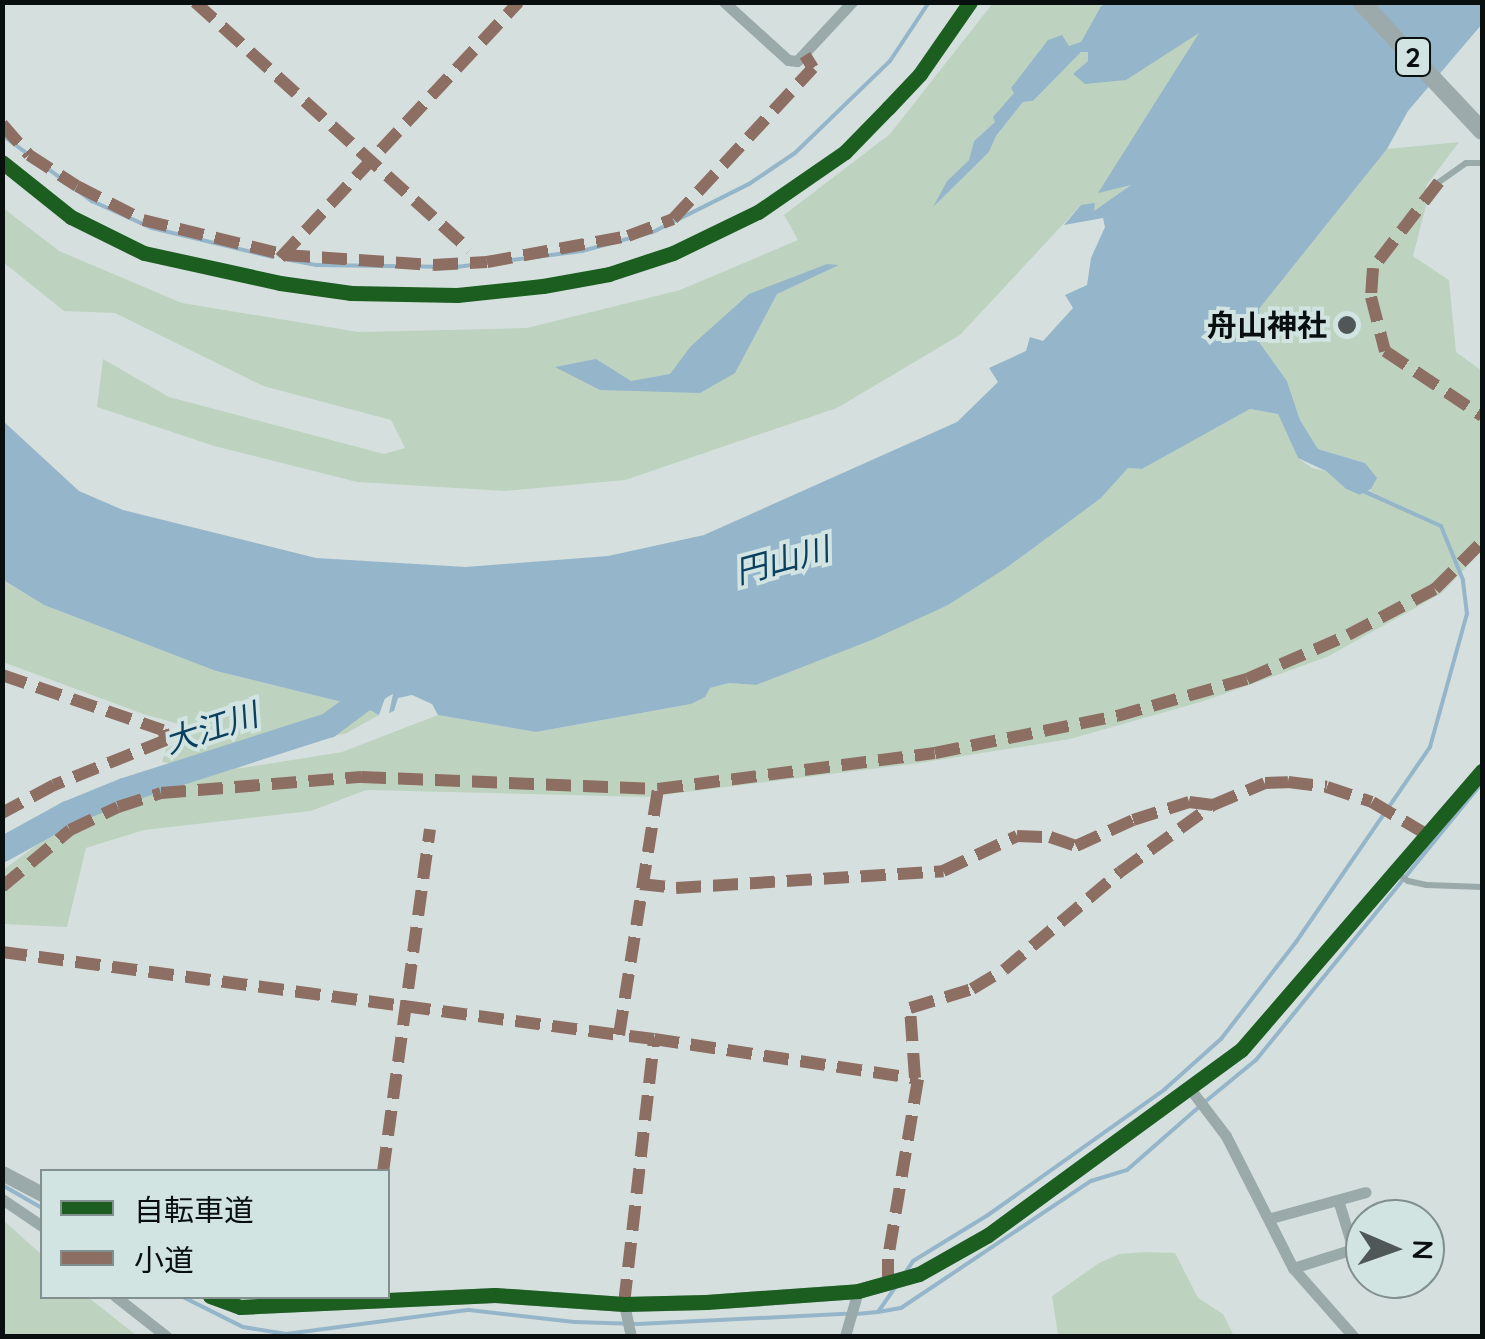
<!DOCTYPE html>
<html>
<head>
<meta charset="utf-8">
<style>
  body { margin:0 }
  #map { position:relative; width:1485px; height:1339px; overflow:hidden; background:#d5e0de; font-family:Quicksand,"Noto Sans JP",sans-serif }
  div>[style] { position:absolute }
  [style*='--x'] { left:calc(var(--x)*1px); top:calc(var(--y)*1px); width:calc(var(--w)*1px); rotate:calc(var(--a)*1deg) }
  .green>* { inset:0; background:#bdd3bf }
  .water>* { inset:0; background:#95b6ca }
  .stream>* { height:4px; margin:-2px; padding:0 2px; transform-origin:2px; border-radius:2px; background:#95b6ca }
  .river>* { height:25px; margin:-12.5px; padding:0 12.5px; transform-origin:12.5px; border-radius:12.5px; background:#95b6ca }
  .service>* { height:6px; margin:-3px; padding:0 3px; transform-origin:3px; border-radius:3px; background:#9aa9aa }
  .minor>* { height:11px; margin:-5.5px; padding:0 5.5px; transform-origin:5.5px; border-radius:5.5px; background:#9aa9aa }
  .tertiary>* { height:15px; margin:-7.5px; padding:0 7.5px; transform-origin:7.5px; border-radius:7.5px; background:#9aa9aa }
  .primary>* { height:18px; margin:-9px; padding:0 9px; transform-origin:9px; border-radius:9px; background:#9caaab }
  .quiet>* { height:12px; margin-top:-6px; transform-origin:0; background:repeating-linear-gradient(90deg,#8d6e63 0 25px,transparent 0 37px) }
  .cycleway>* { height:15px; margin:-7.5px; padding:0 7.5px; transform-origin:7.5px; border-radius:7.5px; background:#1b5e20 }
  .dots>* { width:28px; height:28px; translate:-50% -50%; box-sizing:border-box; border:5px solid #d1e4e2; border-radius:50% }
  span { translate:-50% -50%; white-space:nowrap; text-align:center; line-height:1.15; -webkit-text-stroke:8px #d1e4e2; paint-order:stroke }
  .shield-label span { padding:2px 8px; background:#d1e4e2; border:2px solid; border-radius:8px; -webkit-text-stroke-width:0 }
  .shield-label { font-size:28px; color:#090f0f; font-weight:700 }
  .poi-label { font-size:30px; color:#090f0f; font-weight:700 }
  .right { translate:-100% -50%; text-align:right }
  .water-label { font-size:32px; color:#0b3f5e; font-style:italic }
  .frame { position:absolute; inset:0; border:5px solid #090f0f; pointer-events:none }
  .legend { position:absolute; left:40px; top:1169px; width:350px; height:130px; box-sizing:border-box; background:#d1e4e2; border:2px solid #818f8e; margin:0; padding:12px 18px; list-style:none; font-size:30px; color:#090f0f }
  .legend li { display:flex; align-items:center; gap:20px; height:50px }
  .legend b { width:50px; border:2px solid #818f8e }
  .north { position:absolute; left:1345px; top:1199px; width:100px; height:100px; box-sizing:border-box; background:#d1e4e2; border:2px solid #818f8e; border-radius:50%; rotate:92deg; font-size:28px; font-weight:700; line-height:40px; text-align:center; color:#090f0f }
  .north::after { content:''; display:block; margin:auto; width:35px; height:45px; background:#505857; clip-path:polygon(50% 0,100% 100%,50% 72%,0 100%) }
</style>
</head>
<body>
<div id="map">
  <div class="green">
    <i style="clip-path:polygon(993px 3px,1109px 3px,1101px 6px,1081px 42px,1012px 88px,1014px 93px,995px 122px,974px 141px,969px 160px,947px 181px,936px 203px,989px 152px,996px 136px,1023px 102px,1033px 101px,1081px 52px,1089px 52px,1088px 61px,1201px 30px,1100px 192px,1134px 183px,1093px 212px,1081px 205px,960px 335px,837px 408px,625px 480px,505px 491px,357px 482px,214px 446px,97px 407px,103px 359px,169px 397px,384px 454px,405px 448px,391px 420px,263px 386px,115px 313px,64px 311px,3px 262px,2px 207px,59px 251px,182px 303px,358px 332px,527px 328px,680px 290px,798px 240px,784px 215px,890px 134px)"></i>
    <i style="clip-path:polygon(1459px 142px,1426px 186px,1428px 198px,1413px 256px,1449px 280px,1456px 352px,1482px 371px,1482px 550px,1442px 593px,1327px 657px,1204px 701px,1070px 739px,920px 763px,646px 797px,366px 790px,311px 811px,144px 830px,86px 848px,67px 927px,3px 924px,3px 870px,57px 830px,99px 808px,221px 772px,162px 762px,166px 749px,201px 730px,146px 715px,3px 662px,2px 580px,44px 605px,216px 671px,366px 708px,379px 715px,345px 734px,312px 738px,236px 769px,342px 752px,438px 715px,536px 732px,691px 704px,709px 688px,729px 683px,756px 685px,948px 605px,1101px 498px,1128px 468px,1142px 469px,1250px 409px,1278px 414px,1298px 458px,1312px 468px,1326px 471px,1346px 489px,1360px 495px,1371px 490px,1365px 463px,1318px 449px,1300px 420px,1287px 381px,1259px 342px,1259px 309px,1387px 149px)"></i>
    <i style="clip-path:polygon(3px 1220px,42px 1255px,42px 1296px,88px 1297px,137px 1336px,3px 1336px)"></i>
    <i style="clip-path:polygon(1145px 1252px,1175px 1253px,1198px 1298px,1223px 1314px,1234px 1336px,1058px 1336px,1052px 1296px,1099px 1263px,1119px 1254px)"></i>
  </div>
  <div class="water">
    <i style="clip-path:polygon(1109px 3px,1482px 3px,1482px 24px,1408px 111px,1387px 149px,1259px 309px,1259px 342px,1287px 381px,1300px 420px,1318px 449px,1365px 463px,1377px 478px,1371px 489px,1360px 495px,1346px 489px,1326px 471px,1298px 458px,1278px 414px,1250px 409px,1142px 469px,1128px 468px,1101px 498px,1006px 568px,948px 605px,874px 639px,756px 685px,729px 683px,710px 688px,705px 697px,691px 704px,536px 732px,438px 715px,432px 704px,412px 695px,398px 698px,394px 711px,389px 713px,393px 694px,385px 698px,379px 715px,366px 708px,216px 671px,44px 605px,3px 580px,2px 420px,79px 491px,123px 510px,316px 558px,466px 567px,608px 556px,704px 535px,957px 422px,998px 382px,989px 368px,1026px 351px,1030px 337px,1043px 341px,1073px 308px,1065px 295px,1087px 285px,1091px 258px,1105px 227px,1103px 218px,1064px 225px,1081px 205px,1095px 203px,1094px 211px,1131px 185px,1098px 193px,1199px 33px,1126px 80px,1085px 84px,1073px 74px,1088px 61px,1088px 52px,1081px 52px,1033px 101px,1023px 102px,996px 136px,989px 152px,933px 207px,947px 181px,969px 160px,974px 141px,995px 122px,993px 117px,1014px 93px,1011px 88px,1048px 40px,1062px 35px,1069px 46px,1081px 42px,1101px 6px)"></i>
    <i style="clip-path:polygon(827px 264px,839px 265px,777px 294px,735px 373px,700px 393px,600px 390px,555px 367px,596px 359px,631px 381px,670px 374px,691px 346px,749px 294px)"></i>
  </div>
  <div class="stream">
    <i style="--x:2;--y:135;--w:112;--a:36.3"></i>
    <i style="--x:92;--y:201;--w:66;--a:24.2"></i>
    <i style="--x:152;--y:228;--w:124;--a:13.5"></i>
    <i style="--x:285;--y:259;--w:32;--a:11"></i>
    <i style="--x:316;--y:265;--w:140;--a:0.8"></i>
    <i style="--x:456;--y:267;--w:127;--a:-7.2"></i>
    <i style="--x:582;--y:251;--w:73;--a:-15"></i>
    <i style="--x:653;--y:232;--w:107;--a:-26.6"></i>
    <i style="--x:749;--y:184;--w:55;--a:-34"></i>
    <i style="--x:795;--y:153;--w:132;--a:-44.1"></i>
    <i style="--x:890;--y:61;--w:71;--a:-56.5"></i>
    <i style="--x:1206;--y:1101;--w:65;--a:-39.4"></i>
    <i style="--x:1256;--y:1060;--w:357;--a:-50.8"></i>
    <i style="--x:2;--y:1185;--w:46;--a:29.9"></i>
    <i style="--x:905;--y:1273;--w:14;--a:-56"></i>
    <i style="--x:913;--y:1261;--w:88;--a:-31.5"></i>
    <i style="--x:988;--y:1215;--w:217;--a:-35.4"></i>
    <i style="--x:1165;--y:1089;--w:75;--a:-41.8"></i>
    <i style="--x:1221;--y:1039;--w:123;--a:-52.3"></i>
    <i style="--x:1296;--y:942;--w:237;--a:-55.5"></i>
    <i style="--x:1430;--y:747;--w:138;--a:-74.5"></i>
    <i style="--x:1467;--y:614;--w:34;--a:-97"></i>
    <i style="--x:1463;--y:580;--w:58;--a:-112.2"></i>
    <i style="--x:1441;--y:526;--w:85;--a:-155.8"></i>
    <i style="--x:181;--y:1296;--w:69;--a:26.6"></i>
    <i style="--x:243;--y:1327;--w:44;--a:9.2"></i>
    <i style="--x:286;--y:1334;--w:185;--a:-7.5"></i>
    <i style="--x:469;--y:1310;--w:106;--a:6.5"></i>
    <i style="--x:574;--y:1322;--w:64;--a:1.8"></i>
    <i style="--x:638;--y:1324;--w:208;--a:-2.8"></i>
    <i style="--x:878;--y:1312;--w:23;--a:-10"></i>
    <i style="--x:901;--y:1308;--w:229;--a:-33.8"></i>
    <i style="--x:1091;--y:1181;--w:38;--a:-17"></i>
    <i style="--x:1127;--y:1170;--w:96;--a:-41.2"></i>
    <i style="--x:856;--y:1314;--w:22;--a:-5"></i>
    <i style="--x:878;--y:1312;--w:33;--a:-55"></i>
  </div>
  <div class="river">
    <i style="--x:2;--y:849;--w:74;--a:-29"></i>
    <i style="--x:67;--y:813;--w:61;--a:-22"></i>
    <i style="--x:124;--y:790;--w:214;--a:-17.7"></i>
    <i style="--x:328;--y:725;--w:65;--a:-36.9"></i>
  </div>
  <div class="service">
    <i style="--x:1439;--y:182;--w:33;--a:-35"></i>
    <i style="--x:1466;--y:163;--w:16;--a:0"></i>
    <i style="--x:1395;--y:871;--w:16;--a:38"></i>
    <i style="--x:1408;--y:881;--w:19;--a:12"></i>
    <i style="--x:1427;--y:885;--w:55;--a:2.1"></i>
  </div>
  <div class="minor">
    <i style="--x:724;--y:2;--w:86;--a:42.2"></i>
    <i style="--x:788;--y:60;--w:9;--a:6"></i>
    <i style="--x:797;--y:61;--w:81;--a:-47"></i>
    <i style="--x:2;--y:162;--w:88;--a:38.6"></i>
    <i style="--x:71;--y:217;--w:81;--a:26.3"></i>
    <i style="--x:144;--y:253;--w:139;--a:12.4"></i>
    <i style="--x:280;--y:283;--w:72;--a:8"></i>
    <i style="--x:351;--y:293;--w:106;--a:1.1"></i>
    <i style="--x:457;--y:295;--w:86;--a:-6"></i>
    <i style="--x:543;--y:286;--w:67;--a:-10.3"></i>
    <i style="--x:609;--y:274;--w:67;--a:-18.2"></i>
    <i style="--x:673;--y:253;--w:94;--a:-25.8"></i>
    <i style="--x:758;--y:212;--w:106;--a:-34.6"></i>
    <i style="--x:845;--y:152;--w:62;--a:-45.7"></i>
    <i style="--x:888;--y:108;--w:47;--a:-46.7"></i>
    <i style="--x:920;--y:74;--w:88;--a:-55.2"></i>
    <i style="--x:1191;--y:1090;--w:58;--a:52.7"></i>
    <i style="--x:1226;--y:1136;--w:148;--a:63.1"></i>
    <i style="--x:1293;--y:1268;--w:91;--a:48.6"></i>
    <i style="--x:2;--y:1199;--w:48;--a:34"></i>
    <i style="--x:1271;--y:1218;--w:98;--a:-15.3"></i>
    <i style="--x:1293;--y:1268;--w:63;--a:-17.6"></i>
    <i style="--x:1353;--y:1249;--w:51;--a:-107"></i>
    <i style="--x:115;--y:1296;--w:65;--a:38.1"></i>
    <i style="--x:624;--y:1304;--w:33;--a:78"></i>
    <i style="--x:845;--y:1336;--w:47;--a:-73.9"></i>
  </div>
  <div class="tertiary">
    <i style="--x:2;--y:1173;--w:45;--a:27.7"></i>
    <i style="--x:210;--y:1296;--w:32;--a:20"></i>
    <i style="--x:240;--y:1307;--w:255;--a:-2.7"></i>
    <i style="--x:495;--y:1295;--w:129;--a:4"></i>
    <i style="--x:624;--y:1304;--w:82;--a:-1.4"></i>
    <i style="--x:706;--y:1302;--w:152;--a:-4.1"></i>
    <i style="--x:858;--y:1291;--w:63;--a:-15.6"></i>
    <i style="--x:919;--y:1274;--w:79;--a:-29.5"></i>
    <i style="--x:988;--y:1235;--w:313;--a:-36.2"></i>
    <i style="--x:1241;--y:1050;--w:369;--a:-49.2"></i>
  </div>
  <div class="primary">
    <i style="--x:1361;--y:2;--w:177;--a:46.8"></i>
  </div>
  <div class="quiet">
    <i style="--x:195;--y:2;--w:370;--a:42.1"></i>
    <i style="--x:2;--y:124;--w:41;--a:48.9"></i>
    <i style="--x:29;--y:155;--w:57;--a:32.9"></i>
    <i style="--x:77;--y:186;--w:74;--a:27.3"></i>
    <i style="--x:143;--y:220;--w:146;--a:13.8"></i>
    <i style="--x:285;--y:255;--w:148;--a:3.9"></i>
    <i style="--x:433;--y:265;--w:54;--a:-3.2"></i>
    <i style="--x:487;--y:262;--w:143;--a:-10.4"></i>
    <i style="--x:628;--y:236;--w:48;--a:-20.7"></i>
    <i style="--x:673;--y:219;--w:206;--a:-47.2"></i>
    <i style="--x:813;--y:68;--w:15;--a:-122"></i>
    <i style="--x:1439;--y:182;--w:108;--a:127.5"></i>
    <i style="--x:1373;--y:268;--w:29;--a:94"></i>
    <i style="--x:1371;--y:297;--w:56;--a:75.5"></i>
    <i style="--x:1385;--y:351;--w:117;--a:33.8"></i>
    <i style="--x:280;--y:258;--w:350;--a:-47"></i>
    <i style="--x:2;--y:675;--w:170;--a:18.9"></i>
    <i style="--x:163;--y:730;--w:10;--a:73"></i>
    <i style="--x:166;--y:740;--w:121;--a:158.1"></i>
    <i style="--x:54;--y:785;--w:59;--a:151.7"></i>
    <i style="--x:640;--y:884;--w:36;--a:6"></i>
    <i style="--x:676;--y:888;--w:268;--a:-3.6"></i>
    <i style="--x:943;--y:871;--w:82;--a:-25.3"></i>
    <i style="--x:1017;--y:836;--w:33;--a:2"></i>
    <i style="--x:1050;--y:837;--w:28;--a:19"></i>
    <i style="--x:1076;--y:846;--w:63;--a:-24.5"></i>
    <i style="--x:1133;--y:820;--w:59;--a:-17.8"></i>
    <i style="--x:1189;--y:802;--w:24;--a:7"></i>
    <i style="--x:2;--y:887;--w:89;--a:-40"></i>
    <i style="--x:70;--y:830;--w:53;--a:-25.6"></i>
    <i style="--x:118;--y:807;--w:45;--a:-18"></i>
    <i style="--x:161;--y:793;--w:201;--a:-4.6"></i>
    <i style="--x:361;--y:777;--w:297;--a:2.3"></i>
    <i style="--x:658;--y:789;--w:279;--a:-7.4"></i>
    <i style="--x:935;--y:753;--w:186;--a:-11.5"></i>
    <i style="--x:1117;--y:716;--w:135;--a:-15.9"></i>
    <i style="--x:1247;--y:679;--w:110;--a:-23.5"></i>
    <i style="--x:1348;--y:635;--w:98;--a:-27.9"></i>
    <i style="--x:1435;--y:589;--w:66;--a:-45"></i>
    <i style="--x:2;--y:952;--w:623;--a:7.66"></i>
    <i style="--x:654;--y:1039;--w:267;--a:8.6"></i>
    <i style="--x:918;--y:1079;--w:182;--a:99.5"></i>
    <i style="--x:888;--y:1259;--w:27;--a:90"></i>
    <i style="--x:915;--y:1078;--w:70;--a:-94.1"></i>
    <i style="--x:910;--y:1008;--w:65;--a:-17"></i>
    <i style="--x:972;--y:989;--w:37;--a:-31"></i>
    <i style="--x:1004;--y:970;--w:152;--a:-40.2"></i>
    <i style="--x:1120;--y:872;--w:115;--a:-35.8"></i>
    <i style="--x:1213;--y:805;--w:56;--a:-22.9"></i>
    <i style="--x:1265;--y:783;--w:23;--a:-2"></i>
    <i style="--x:1288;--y:782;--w:39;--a:7"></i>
    <i style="--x:1327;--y:787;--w:47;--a:18.4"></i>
    <i style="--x:1372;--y:802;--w:63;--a:30.7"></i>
    <i style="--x:383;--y:1172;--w:346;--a:-82.2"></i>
    <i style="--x:624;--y:1304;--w:267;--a:-83.5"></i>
    <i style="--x:654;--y:1039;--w:35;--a:-173"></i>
    <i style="--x:619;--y:1035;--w:249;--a:-81"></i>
  </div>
  <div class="cycleway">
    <i style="--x:2;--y:162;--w:88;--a:38.6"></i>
    <i style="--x:71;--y:217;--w:81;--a:26.3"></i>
    <i style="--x:144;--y:253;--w:139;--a:12.4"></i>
    <i style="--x:280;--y:283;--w:72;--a:8"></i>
    <i style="--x:351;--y:293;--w:106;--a:1.1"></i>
    <i style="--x:457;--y:295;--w:86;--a:-6"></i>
    <i style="--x:543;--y:286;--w:67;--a:-10.3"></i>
    <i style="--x:609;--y:274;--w:67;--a:-18.2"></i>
    <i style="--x:673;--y:253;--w:94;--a:-25.8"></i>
    <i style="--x:758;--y:212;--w:106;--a:-34.6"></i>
    <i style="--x:845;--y:152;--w:62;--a:-45.7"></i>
    <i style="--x:888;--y:108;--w:47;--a:-46.7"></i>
    <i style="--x:920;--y:74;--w:88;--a:-55.2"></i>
    <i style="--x:210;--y:1296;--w:32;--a:20"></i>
    <i style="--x:240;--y:1307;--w:255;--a:-2.7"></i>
    <i style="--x:495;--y:1295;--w:129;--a:4"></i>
    <i style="--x:624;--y:1304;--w:82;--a:-1.4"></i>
    <i style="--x:706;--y:1302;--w:152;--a:-4.1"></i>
    <i style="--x:858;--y:1291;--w:63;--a:-15.6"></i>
    <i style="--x:919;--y:1274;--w:79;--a:-29.5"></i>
    <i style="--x:988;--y:1235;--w:313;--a:-36.2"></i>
    <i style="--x:1241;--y:1050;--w:369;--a:-49.2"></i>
  </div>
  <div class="dots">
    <i style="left:1347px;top:325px;background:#505857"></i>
  </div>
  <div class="shield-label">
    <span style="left:1413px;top:57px">2</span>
  </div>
  <div class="poi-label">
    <span class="right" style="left:1327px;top:325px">舟山神社</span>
  </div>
  <div class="water-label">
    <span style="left:782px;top:560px;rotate:-15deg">円山川</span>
    <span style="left:211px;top:728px;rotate:-18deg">大江川</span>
  </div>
  <div class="frame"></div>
  <ul class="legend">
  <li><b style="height:12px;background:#1b5e20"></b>自転車道</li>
  <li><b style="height:12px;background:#8d6e63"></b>小道</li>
  </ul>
  <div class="north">N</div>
</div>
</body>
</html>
